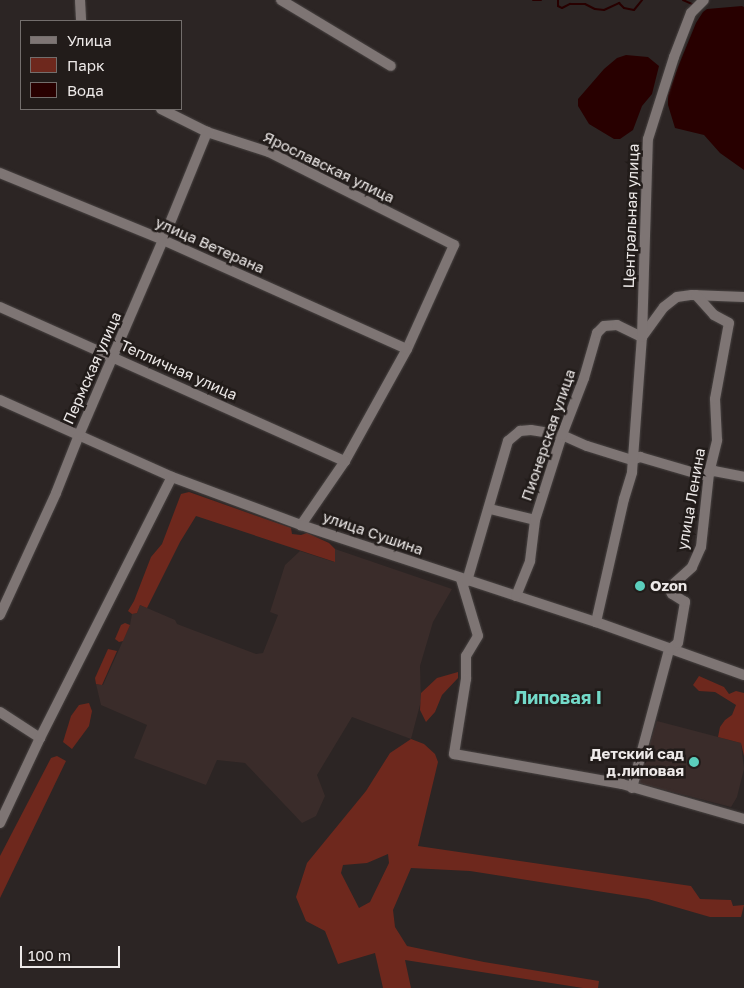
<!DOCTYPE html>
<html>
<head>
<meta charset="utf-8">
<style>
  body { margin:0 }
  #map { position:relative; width:744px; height:988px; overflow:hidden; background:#2c2524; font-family:"Golos Text",sans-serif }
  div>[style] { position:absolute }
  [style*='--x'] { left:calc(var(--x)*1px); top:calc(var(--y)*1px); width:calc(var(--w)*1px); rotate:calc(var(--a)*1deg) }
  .built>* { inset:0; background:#3a2c2a }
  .green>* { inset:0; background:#6e281d }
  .water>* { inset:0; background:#280000 }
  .stream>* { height:2px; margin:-1px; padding:0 1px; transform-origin:1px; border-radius:1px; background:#280000 }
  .roads { filter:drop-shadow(0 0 1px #484342) drop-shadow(0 0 1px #484342) }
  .minor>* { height:10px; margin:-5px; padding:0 5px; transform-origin:5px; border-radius:5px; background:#7e7574 }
  .dots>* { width:14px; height:14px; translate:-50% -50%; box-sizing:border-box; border:2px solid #221c1a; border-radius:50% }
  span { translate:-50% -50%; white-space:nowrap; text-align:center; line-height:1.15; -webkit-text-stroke:5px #221c1a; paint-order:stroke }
  .street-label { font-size:15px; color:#ede9e8 }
  .poi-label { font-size:15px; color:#ede9e8; font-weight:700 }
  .left { translate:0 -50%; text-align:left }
  .right { translate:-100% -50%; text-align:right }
  .quarter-label { font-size:18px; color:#73dac9; font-weight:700 }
  .legend { position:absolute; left:20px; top:20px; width:162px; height:90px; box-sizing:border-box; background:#221c1a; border:1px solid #736e6c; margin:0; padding:6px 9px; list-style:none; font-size:15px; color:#ede9e8 }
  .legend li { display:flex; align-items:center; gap:10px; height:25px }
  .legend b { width:25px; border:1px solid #736e6c }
  .scale { position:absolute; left:20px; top:946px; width:100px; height:22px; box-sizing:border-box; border:2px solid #ede9e8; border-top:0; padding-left:6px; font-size:15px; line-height:18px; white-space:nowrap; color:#ede9e8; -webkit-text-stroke:4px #221c1a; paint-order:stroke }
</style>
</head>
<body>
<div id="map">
  <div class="built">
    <i style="clip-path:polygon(335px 549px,452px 589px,433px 622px,420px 666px,421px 701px,411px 739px,352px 717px,317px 775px,325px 796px,316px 816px,302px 823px,245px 763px,217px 760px,206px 785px,134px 758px,147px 725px,101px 705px,96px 684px,103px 685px,130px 625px,132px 614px,137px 613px,140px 605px,175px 620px,177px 624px,256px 654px,263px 653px,278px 615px,270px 612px,285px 565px,300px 551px,334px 562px)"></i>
    <i style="clip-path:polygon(657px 721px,741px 743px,744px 769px,737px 797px,731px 807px,638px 783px)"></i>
  </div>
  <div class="green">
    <i style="clip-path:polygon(189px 492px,291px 528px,292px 534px,301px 535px,307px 533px,329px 543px,335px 549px,335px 562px,196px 516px,180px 542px,147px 608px,140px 605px,137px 613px,132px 614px,128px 611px,134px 601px,151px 557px,162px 544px,181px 494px)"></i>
    <i style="clip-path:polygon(125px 623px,130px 625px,123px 641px,119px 642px,115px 639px,121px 625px)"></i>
    <i style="clip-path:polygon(108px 649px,117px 651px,102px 685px,96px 684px,95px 678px)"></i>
    <i style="clip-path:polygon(458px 672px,458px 678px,442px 695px,435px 712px,426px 722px,420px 710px,421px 693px,437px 678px)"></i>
    <i style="clip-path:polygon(699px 676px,724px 687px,729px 694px,736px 691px,744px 693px,744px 756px,741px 743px,718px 737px,720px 727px,725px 720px,732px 715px,736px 705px,715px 692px,699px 691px,693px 685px)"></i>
    <i style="clip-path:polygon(89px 703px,92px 711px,89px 726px,72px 749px,63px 742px,71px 716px,79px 705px)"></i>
    <i style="clip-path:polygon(evenodd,411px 739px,424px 744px,435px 754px,438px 762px,418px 846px,691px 886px,700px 899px,731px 900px,733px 906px,744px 905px,741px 917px,710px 917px,648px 899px,470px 871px,411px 868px,393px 910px,395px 927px,407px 946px,484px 962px,599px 981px,598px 988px,583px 988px,405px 960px,411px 988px,383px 988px,375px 953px,338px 964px,325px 931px,306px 921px,296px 897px,307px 863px,366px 791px,390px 753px,411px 739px,388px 854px,389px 863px,370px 902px,359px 908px,341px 873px,343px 865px,367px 863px,388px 854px)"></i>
    <i style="clip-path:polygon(57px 756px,66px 761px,0 898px,0 856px,51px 758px)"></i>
  </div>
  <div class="water">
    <i style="clip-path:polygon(742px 6px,744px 7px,744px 170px,720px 153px,704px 135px,675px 128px,668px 105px,668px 95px,678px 67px,696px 23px,703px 12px,707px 9px)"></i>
    <i style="clip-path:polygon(626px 55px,648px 57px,659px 66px,652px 94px,642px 106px,633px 130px,620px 139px,614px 139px,589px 124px,578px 106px,578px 99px,604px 69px,617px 58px)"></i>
  </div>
  <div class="stream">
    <i style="--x:533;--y:0;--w:8;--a:0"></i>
    <i style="--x:558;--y:0;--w:6;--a:90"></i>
    <i style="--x:558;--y:6;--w:4;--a:27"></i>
    <i style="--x:562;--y:8;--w:9;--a:-27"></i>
    <i style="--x:570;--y:4;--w:15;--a:0"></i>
    <i style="--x:585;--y:4;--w:11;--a:27"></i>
    <i style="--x:595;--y:9;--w:9;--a:6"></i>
    <i style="--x:604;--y:10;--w:17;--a:-25"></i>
    <i style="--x:619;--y:3;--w:7;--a:45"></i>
    <i style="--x:624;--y:8;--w:10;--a:11"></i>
    <i style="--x:634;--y:10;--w:13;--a:-51"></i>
    <i style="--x:683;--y:0;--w:12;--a:24"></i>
  </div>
  <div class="roads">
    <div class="minor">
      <i style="--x:80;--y:0;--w:21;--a:87"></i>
      <i style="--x:281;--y:0;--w:128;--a:31"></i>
      <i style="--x:161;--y:109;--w:51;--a:26.6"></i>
      <i style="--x:207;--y:132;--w:65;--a:17.9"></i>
      <i style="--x:269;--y:152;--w:207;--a:26.7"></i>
      <i style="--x:454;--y:245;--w:114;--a:114.3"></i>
      <i style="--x:407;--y:349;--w:128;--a:119"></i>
      <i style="--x:345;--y:461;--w:78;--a:124.5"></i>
      <i style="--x:0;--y:173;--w:176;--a:22.3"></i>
      <i style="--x:163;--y:240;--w:267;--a:24.1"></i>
      <i style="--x:0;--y:307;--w:378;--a:24.1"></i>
      <i style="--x:0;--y:400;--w:188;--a:24.1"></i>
      <i style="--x:172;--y:477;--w:138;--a:20.4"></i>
      <i style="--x:301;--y:525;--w:311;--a:18.2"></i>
      <i style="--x:596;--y:622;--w:157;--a:19.7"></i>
      <i style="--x:490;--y:509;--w:46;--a:13.7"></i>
      <i style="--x:461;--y:579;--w:59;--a:73.4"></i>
      <i style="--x:478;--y:636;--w:23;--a:121"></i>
      <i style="--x:466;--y:656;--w:23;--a:90"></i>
      <i style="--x:466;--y:679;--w:76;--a:99.1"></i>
      <i style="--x:454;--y:754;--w:171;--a:10.1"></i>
      <i style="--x:622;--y:784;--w:127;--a:16"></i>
      <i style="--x:467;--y:581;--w:146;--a:-73.7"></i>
      <i style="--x:508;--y:441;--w:16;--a:-40"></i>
      <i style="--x:520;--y:431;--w:11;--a:-5"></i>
      <i style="--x:531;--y:430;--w:31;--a:9"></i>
      <i style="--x:562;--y:435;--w:27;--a:24"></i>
      <i style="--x:587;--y:446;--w:47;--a:17.3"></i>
      <i style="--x:632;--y:460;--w:9;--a:-21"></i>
      <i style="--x:640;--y:457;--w:64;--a:16.4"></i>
      <i style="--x:701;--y:475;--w:14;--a:-17"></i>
      <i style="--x:714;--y:471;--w:31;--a:11"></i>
      <i style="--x:516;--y:596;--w:38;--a:-68"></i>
      <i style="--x:530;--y:561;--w:41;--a:-83"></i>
      <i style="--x:535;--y:520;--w:89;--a:-72.4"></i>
      <i style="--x:562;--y:435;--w:61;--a:-68.9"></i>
      <i style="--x:584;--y:378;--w:47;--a:-73.9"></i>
      <i style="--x:597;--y:333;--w:10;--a:-45"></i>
      <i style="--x:604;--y:326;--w:13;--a:-4"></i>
      <i style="--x:617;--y:325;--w:28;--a:26"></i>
      <i style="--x:642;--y:337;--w:37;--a:-54"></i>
      <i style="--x:664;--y:307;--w:16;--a:-38"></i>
      <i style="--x:677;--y:297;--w:15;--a:-8"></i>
      <i style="--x:692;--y:295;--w:52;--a:2.2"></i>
      <i style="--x:0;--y:615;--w:134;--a:-65.3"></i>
      <i style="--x:56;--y:493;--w:62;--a:-68.4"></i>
      <i style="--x:79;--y:435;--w:212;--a:-66.7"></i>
      <i style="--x:163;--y:240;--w:117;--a:-67.8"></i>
      <i style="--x:596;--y:622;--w:126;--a:-77.2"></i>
      <i style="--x:624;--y:499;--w:28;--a:-73"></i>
      <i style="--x:632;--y:472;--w:135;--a:-85.8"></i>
      <i style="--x:642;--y:337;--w:198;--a:-88.3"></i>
      <i style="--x:648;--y:139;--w:86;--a:-72.4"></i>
      <i style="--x:674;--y:57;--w:47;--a:-68.9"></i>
      <i style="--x:691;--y:13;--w:18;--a:-45"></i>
      <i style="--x:0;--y:712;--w:48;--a:33"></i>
      <i style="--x:632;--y:788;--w:143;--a:-75"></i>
      <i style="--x:669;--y:650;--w:11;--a:-38"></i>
      <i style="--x:678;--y:643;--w:42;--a:-80.3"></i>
      <i style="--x:685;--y:602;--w:15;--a:-148"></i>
      <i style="--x:672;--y:594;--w:7;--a:-117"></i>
      <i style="--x:669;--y:588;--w:31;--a:-42"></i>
      <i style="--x:692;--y:567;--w:22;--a:-66"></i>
      <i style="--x:701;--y:547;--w:74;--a:-83.8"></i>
      <i style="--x:709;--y:473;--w:34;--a:-76"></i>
      <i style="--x:717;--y:440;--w:41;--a:-92.8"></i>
      <i style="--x:715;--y:399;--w:77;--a:-79.6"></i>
      <i style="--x:729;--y:323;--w:17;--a:-152"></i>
      <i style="--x:714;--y:315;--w:27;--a:-132"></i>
      <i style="--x:0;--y:823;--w:94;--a:-64.8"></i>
      <i style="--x:40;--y:738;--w:292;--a:-63.2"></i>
    </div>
  </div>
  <div class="dots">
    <i style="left:640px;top:586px;background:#5bcebc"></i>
    <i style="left:694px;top:762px;background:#5bcebc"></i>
  </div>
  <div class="street-label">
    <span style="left:329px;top:167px;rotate:26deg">Ярославская улица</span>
    <span style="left:631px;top:216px;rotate:-88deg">Центральная улица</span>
    <span style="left:210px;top:245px;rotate:24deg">улица Ветерана</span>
    <span style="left:92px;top:368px;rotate:-66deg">Пермская улица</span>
    <span style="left:179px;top:370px;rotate:24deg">Тепличная улица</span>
    <span style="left:548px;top:435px;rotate:-71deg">Пионерская улица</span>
    <span style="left:691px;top:499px;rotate:-80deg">улица Ленина</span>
    <span style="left:373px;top:533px;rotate:19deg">улица Сушина</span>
  </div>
  <div class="poi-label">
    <span class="left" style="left:650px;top:586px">Ozon</span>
    <span class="right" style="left:684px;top:762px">Детский сад<br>д.липовая</span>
  </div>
  <div class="quarter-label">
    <span style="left:558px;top:697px">Липовая I</span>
  </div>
  <ul class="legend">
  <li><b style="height:6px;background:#7e7574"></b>Улица</li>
  <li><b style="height:14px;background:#6e281d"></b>Парк</li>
  <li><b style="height:14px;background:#280000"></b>Вода</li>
  </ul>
  <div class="scale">100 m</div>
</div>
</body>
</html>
